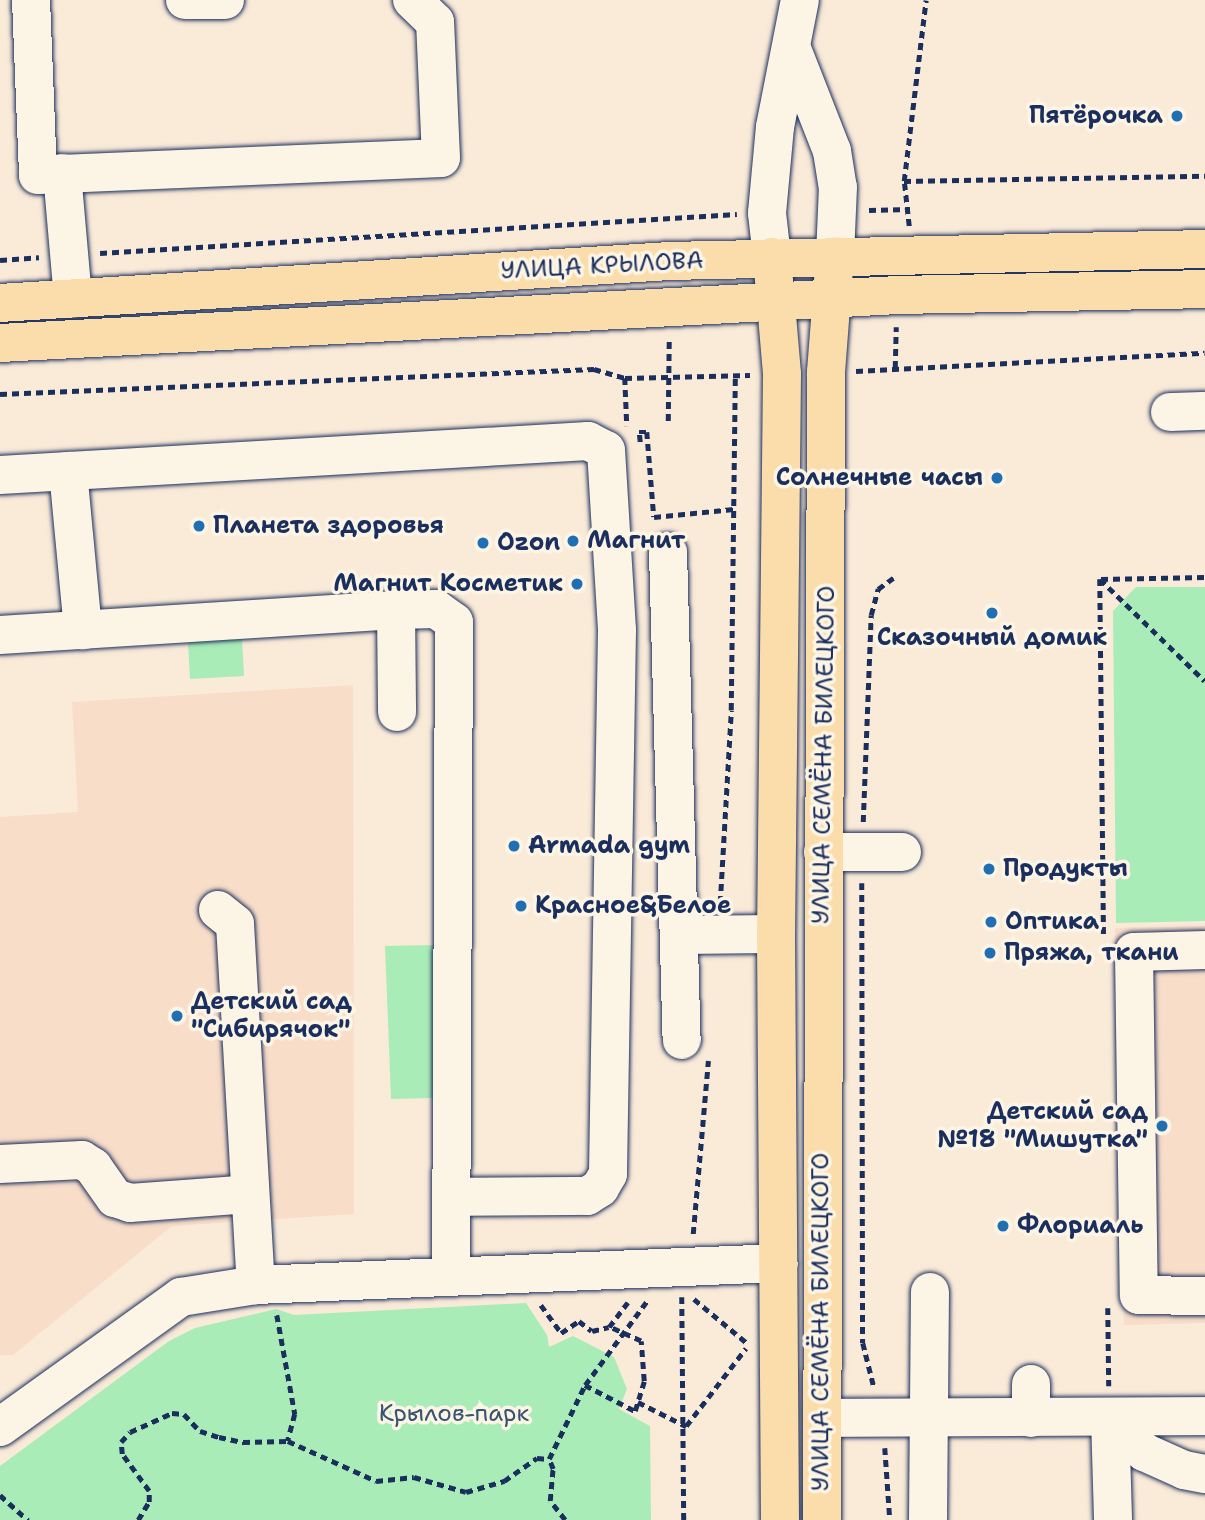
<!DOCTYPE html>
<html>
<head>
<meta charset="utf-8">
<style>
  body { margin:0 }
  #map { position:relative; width:1205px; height:1520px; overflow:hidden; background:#faead8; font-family:"Shantell Sans",sans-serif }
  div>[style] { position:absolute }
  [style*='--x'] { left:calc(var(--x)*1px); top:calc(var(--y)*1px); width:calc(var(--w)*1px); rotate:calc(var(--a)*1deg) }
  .built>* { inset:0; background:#f8ddc9 }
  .green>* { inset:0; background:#a9ecb7 }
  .path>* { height:4.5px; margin-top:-2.25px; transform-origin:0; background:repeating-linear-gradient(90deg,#1b2f5e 0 7px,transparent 0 12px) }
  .roads { filter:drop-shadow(0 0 2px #1b2f5e) drop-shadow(0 0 2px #1b2f5e) }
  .minor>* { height:38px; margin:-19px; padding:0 19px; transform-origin:19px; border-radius:19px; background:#fcf5e5 }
  .major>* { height:38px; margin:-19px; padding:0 19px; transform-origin:19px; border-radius:19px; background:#faddab }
  .dots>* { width:19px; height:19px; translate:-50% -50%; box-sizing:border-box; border:4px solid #fcf5e5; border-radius:50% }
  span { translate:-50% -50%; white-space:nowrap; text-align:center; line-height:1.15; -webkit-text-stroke:7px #fcf5e5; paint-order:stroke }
  .poi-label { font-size:24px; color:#1b2f5e; font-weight:700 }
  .right { translate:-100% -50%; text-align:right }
  .left { translate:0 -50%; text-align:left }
  .street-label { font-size:24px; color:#1b2f5e }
  .park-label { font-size:24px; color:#375570 }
</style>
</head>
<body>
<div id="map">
  <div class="built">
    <i style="clip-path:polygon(353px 685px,354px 1214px,172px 1226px,13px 1355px,0 1355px,0 817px,78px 812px,72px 702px)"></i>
    <i style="clip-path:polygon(1205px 926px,1205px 1323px,1124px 1325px,1115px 928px)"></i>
  </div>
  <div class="green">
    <i style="clip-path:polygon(1136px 587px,1205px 587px,1205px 921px,1116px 923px,1113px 611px)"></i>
    <i style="clip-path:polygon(242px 638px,244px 676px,190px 679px,188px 642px)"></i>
    <i style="clip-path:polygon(436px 945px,433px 1098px,391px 1099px,385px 946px)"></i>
    <i style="clip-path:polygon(526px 1303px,547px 1335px,549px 1347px,573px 1336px,614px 1357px,627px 1389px,619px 1409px,650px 1426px,651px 1520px,0 1520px,0 1466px,169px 1341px,195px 1328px,276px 1309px,294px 1315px)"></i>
  </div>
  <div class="path">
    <i style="--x:904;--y:181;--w:301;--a:-1"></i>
    <i style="--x:869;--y:210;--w:41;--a:-1.4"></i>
    <i style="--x:909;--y:226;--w:45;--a:-96.3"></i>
    <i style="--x:904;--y:181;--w:182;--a:-83.1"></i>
    <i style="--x:100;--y:253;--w:638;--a:-3.5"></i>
    <i style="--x:0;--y:260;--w:39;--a:-4"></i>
    <i style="--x:895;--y:368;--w:41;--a:-88.6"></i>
    <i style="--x:856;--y:371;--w:349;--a:-3"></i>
    <i style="--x:625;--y:378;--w:48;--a:87.6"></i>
    <i style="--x:0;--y:394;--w:595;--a:-2.41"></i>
    <i style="--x:594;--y:369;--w:32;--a:16"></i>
    <i style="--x:625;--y:378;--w:125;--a:-1.4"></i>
    <i style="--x:668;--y:421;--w:84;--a:-89.3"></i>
    <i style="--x:640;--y:442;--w:10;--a:-96"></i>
    <i style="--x:639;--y:432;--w:8;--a:0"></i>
    <i style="--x:647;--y:432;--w:85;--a:85.3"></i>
    <i style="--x:654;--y:517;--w:80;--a:-5.7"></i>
    <i style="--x:1100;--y:579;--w:359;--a:89.4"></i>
    <i style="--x:1100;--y:579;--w:146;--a:44.2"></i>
    <i style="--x:1101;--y:579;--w:104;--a:-1.1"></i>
    <i style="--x:863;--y:822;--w:207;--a:-87.8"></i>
    <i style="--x:871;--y:615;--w:27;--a:-75"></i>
    <i style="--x:878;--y:589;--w:19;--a:-36"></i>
    <i style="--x:862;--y:883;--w:460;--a:89.9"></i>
    <i style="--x:863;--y:1343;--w:45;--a:76"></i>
    <i style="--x:720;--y:903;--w:193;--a:-86.7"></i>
    <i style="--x:731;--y:710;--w:335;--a:-89.3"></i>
    <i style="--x:693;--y:1234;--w:174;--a:-85"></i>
    <i style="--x:682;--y:1297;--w:223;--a:89.5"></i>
    <i style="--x:694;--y:1299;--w:69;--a:39.7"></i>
    <i style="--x:541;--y:1305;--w:34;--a:54"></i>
    <i style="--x:561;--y:1333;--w:22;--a:-34"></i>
    <i style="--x:579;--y:1321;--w:16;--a:38"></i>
    <i style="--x:592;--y:1331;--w:17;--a:-13"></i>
    <i style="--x:609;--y:1327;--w:31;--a:-53"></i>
    <i style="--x:1108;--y:1308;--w:78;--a:89.3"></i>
    <i style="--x:277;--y:1315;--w:101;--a:79.7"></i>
    <i style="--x:295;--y:1414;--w:28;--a:105"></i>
    <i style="--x:585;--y:1385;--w:56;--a:27.5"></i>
    <i style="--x:635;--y:1411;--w:31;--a:-73"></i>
    <i style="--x:644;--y:1381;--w:40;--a:-94.3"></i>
    <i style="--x:641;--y:1341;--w:35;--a:-156"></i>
    <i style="--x:638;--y:1402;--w:54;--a:26.6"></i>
    <i style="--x:686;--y:1426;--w:98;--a:-52.4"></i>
    <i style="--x:885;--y:1448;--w:72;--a:86"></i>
    <i style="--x:0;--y:1495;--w:38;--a:42"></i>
    <i style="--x:138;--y:1520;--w:21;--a:-59"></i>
    <i style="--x:149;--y:1502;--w:11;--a:-90"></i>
    <i style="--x:149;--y:1491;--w:46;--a:-126.1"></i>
    <i style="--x:122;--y:1454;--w:12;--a:-95"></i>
    <i style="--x:121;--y:1442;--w:13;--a:-48"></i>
    <i style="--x:130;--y:1432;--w:46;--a:-24.3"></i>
    <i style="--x:172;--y:1413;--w:12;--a:5"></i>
    <i style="--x:184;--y:1414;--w:23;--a:47"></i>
    <i style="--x:200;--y:1431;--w:20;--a:18"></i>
    <i style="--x:219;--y:1437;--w:25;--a:12"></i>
    <i style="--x:243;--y:1442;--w:45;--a:-1.3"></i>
    <i style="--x:288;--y:1441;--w:97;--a:24.4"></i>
    <i style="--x:376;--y:1481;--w:38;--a:-6"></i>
    <i style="--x:414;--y:1477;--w:54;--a:16.1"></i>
    <i style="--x:466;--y:1492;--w:40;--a:-16"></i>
    <i style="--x:504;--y:1481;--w:40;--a:-34.9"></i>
    <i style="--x:537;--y:1458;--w:12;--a:5"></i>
    <i style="--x:565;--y:1520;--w:24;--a:-128"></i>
    <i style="--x:550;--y:1501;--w:32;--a:-85"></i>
    <i style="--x:553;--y:1469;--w:11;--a:-112"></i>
    <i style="--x:549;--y:1459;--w:82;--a:-64.1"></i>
    <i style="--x:585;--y:1385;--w:104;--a:-53.6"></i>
  </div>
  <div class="roads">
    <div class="minor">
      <i style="--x:31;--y:0;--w:175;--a:87.7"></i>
      <i style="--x:38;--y:175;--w:403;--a:-2.4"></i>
      <i style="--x:441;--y:158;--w:136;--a:-92.5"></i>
      <i style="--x:435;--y:22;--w:32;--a:-136"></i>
      <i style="--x:185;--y:0;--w:40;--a:0"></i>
      <i style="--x:792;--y:49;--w:110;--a:68.6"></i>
      <i style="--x:832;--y:151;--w:36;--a:81"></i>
      <i style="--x:838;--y:187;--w:69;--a:92.5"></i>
      <i style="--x:62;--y:173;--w:126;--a:85"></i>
      <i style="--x:772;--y:257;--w:44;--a:-96.5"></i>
      <i style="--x:767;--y:213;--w:86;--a:-84.7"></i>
      <i style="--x:775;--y:127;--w:129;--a:-78.9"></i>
      <i style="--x:1170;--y:412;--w:35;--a:-2"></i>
      <i style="--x:68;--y:471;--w:160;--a:84.6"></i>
      <i style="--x:0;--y:475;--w:589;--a:-3.31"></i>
      <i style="--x:588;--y:441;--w:20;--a:27"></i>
      <i style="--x:606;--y:450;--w:180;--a:86.5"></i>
      <i style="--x:617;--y:630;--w:544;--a:90.95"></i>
      <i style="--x:608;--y:1174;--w:16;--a:120"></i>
      <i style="--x:600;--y:1188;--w:15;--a:148"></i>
      <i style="--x:587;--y:1196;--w:136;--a:179.6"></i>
      <i style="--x:668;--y:552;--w:488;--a:88.4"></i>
      <i style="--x:396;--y:610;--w:102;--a:89.4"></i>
      <i style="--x:0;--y:635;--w:397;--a:-3.6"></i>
      <i style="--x:396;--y:610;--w:40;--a:-1.4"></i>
      <i style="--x:436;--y:609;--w:22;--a:36"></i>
      <i style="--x:454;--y:622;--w:654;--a:90.26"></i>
      <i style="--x:823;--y:852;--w:79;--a:0"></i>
      <i style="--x:218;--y:910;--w:22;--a:39"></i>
      <i style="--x:235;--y:924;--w:362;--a:86.7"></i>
      <i style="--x:679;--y:935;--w:97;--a:-0.6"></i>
      <i style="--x:1205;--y:950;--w:71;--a:178.4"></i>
      <i style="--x:1134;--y:952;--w:343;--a:89.2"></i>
      <i style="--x:1139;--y:1295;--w:66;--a:0.9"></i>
      <i style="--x:0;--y:1164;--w:82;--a:-2.8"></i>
      <i style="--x:82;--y:1160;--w:13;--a:32"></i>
      <i style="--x:93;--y:1167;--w:38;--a:55"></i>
      <i style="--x:115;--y:1198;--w:16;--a:18"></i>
      <i style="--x:130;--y:1203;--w:119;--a:-4.3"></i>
      <i style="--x:1031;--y:1384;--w:34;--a:90"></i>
      <i style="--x:1110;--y:1417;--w:49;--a:45.8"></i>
      <i style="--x:1144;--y:1452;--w:44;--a:24.2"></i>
      <i style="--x:1184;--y:1470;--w:21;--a:11"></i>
      <i style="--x:1110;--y:1417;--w:103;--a:88.3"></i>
      <i style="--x:822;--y:1418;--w:383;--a:-0.3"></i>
      <i style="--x:0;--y:1427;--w:223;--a:-35.7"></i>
      <i style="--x:181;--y:1297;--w:76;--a:-9.1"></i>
      <i style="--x:256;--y:1285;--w:523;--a:-2.41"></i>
      <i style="--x:928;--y:1520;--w:228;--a:-89.5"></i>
    </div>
    <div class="major">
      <i style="--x:772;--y:257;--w:117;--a:85.1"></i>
      <i style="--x:782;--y:374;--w:560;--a:90.61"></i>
      <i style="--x:776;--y:934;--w:586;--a:89.61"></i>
      <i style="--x:0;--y:303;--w:670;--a:-3.59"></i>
      <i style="--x:669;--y:261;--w:536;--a:-1.28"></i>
      <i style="--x:0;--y:343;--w:898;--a:-3.06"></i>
      <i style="--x:897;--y:295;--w:308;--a:-1.1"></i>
      <i style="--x:822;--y:1520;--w:1148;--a:-89.8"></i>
      <i style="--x:826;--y:372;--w:116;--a:-85.6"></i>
    </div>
  </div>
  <div class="dots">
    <i style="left:1177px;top:116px;background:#1f6fb2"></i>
    <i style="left:997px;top:478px;background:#1f6fb2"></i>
    <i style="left:199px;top:526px;background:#1f6fb2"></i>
    <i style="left:573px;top:541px;background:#1f6fb2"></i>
    <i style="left:483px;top:543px;background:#1f6fb2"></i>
    <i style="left:577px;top:584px;background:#1f6fb2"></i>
    <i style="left:992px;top:613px;background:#1f6fb2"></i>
    <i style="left:514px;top:846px;background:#1f6fb2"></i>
    <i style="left:989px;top:869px;background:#1f6fb2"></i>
    <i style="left:521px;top:906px;background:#1f6fb2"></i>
    <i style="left:991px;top:922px;background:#1f6fb2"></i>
    <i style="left:990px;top:953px;background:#1f6fb2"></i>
    <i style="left:177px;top:1016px;background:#1f6fb2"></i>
    <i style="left:1162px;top:1126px;background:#1f6fb2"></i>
    <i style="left:1003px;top:1226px;background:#1f6fb2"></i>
  </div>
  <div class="poi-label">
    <span class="right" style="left:1163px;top:116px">Пятёрочка</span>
    <span class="right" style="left:983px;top:478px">Солнечные часы</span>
    <span class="left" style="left:213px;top:526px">Планета здоровья</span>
    <span class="left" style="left:587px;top:541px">Магнит</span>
    <span class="left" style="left:497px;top:543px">Ozon</span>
    <span class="right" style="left:563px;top:584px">Магнит Косметик</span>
    <span style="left:992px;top:638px">Сказочный домик</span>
    <span class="left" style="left:528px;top:846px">Armada gym</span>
    <span class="left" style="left:1003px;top:869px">Продукты</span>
    <span class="left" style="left:535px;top:906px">Красное&amp;Белое</span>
    <span class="left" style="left:1005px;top:922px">Оптика</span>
    <span class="left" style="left:1004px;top:953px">Пряжа, ткани</span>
    <span class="left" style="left:191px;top:1016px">Детский сад<br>"Сибирячок"</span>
    <span class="right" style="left:1148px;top:1126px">Детский сад<br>№18 "Мишутка"</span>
    <span class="left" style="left:1017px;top:1226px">Флориаль</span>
  </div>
  <div class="street-label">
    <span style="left:602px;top:266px;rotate:-3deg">УЛИЦА КРЫЛОВА</span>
    <span style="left:824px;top:755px;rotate:-89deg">УЛИЦА СЕМЁНА БИЛЕЦКОГО</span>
    <span style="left:821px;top:1322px;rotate:-90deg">УЛИЦА СЕМЁНА БИЛЕЦКОГО</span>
  </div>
  <div class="park-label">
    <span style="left:454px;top:1414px">Крылов-парк</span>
  </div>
</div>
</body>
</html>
